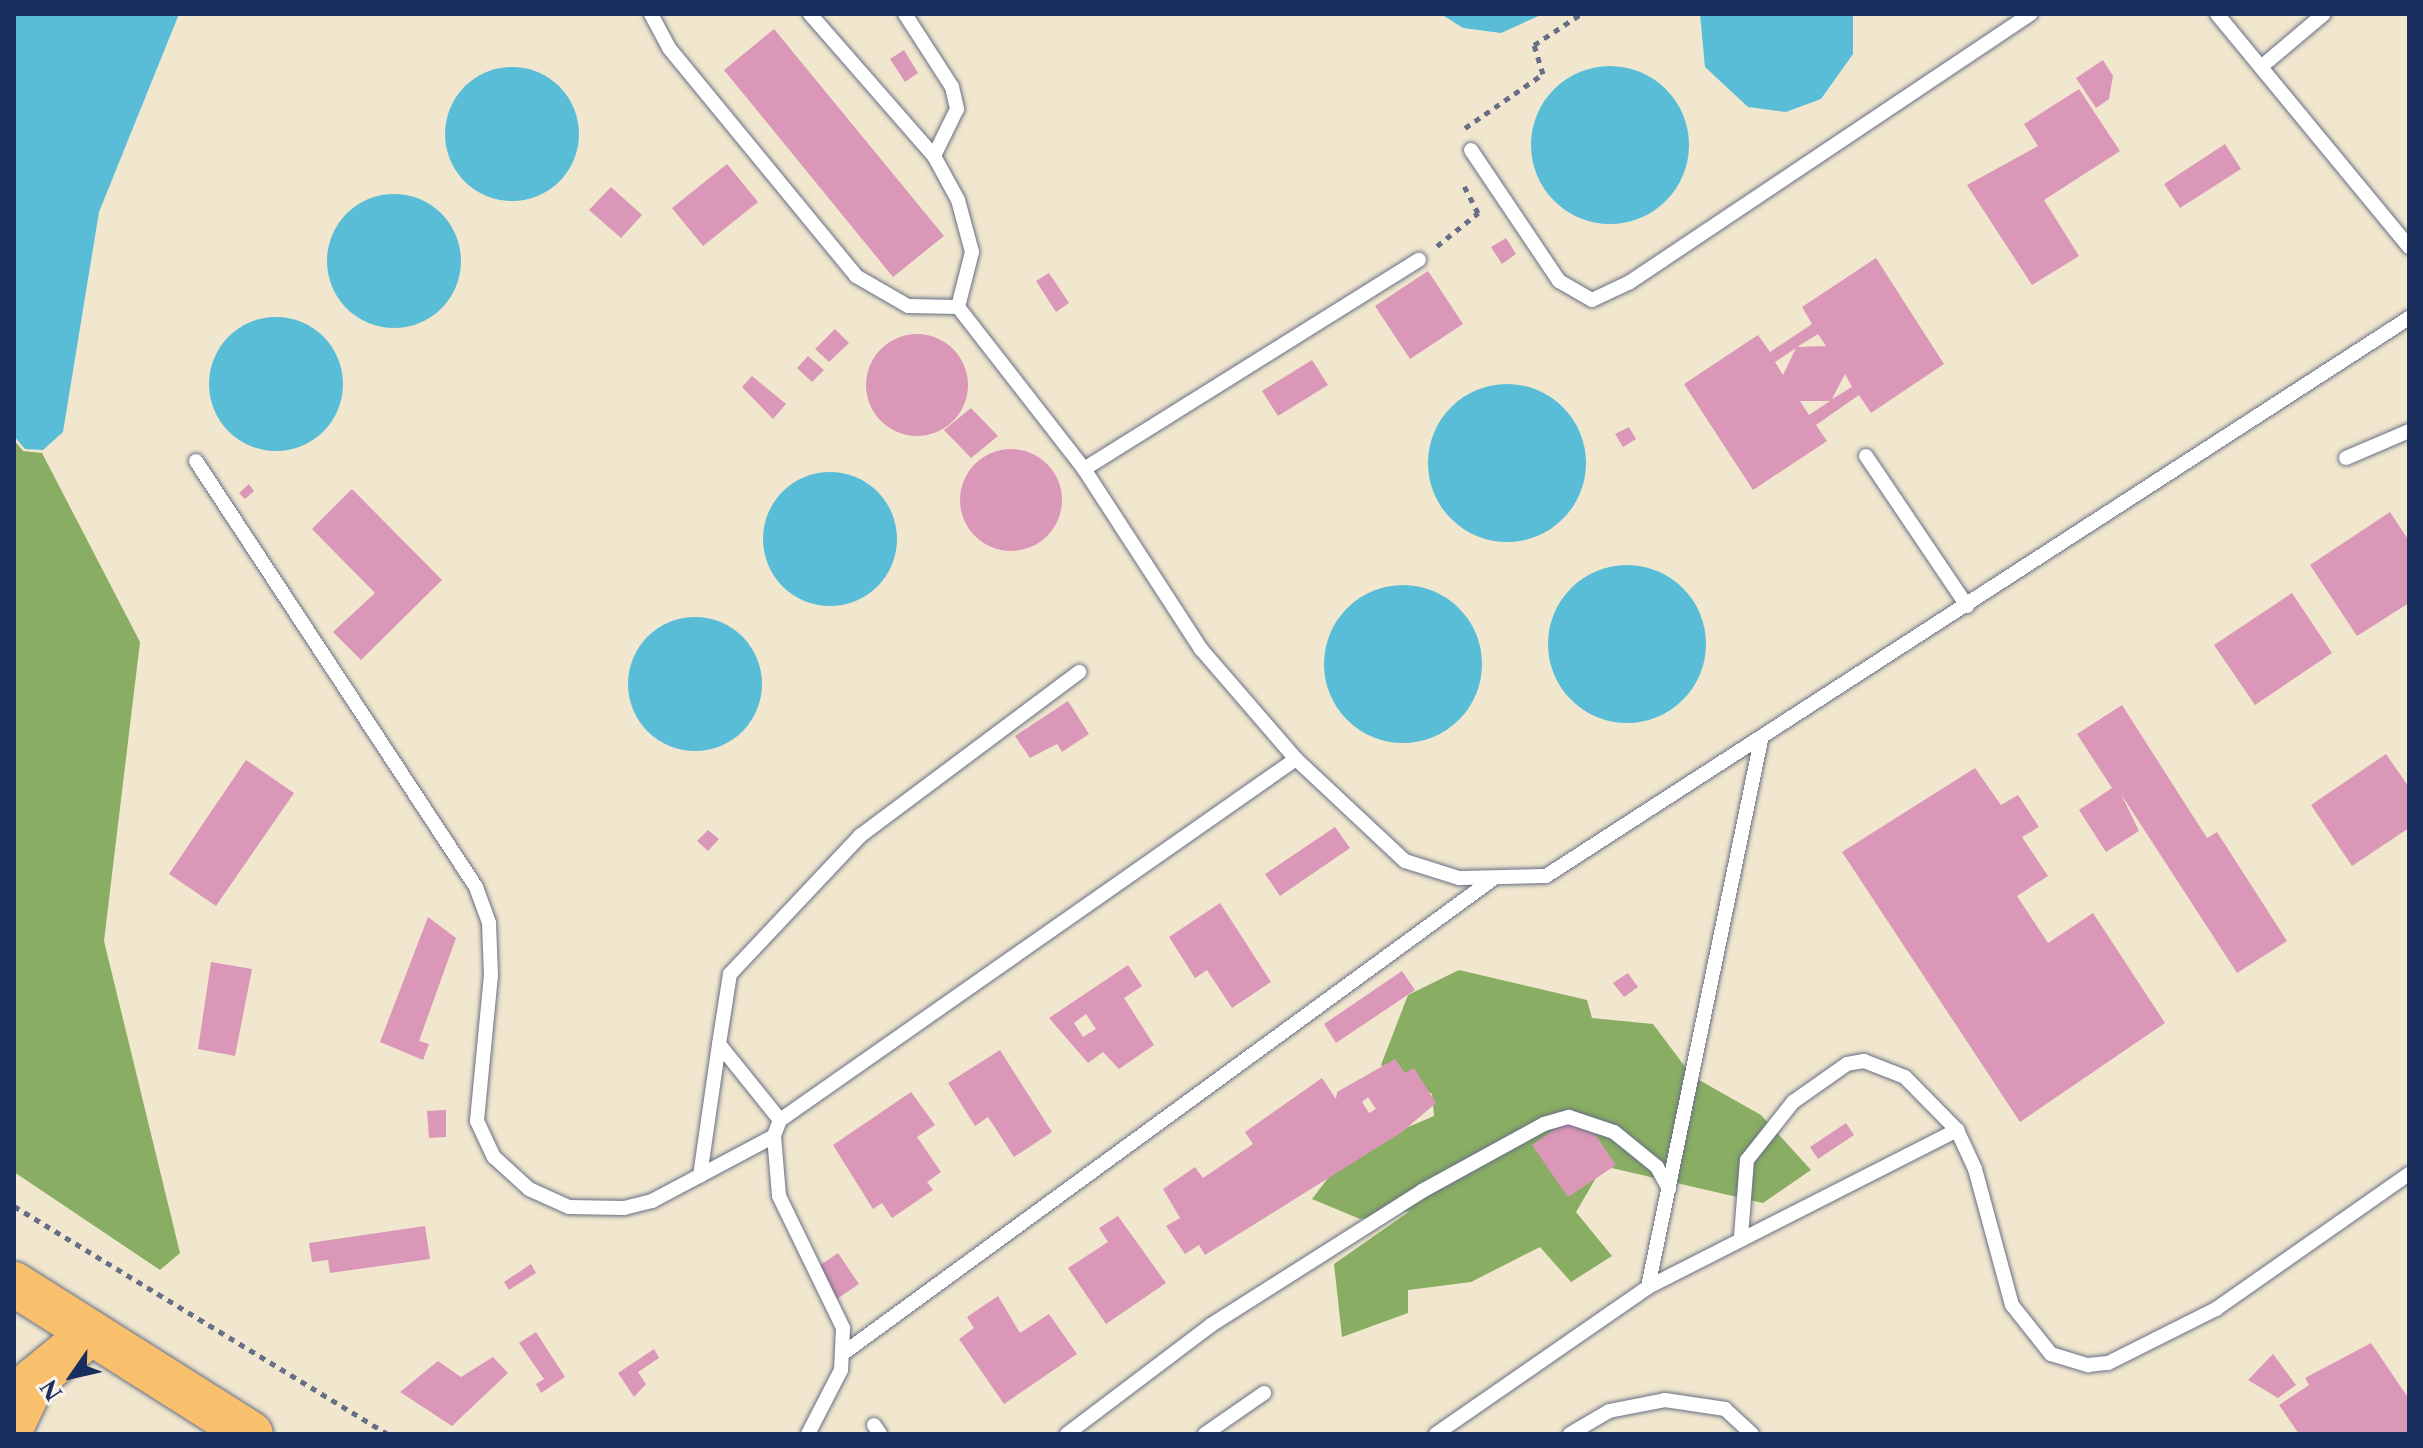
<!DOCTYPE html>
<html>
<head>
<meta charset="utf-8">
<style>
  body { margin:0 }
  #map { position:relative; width:2423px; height:1448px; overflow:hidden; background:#f1e7ce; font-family:"Libre Caslon Text",serif }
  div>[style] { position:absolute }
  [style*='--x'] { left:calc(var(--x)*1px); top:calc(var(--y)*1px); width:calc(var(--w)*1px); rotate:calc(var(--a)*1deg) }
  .forest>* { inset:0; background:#89ad62 }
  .water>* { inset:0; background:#59bdd8 }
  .round { border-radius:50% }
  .building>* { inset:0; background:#db97b8 }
  .path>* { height:5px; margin-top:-2.5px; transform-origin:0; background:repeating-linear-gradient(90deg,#666f85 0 6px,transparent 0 12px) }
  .roads { filter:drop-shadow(0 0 2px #666f85) drop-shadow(0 0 2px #666f85) }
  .service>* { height:14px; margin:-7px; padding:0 7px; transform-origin:7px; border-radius:7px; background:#fff }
  .trunk>* { height:44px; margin:-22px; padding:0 22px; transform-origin:22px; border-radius:22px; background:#f8bf6c }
  span { translate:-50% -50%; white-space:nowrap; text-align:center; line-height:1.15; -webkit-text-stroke:7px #f7f3e8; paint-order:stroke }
  .frame { position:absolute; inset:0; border:16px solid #1b2f5e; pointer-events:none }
  .north { position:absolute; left:32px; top:1336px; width:80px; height:80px; -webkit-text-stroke:6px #f7f3e8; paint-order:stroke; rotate:236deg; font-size:22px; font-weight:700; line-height:32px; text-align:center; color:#1b2f5e }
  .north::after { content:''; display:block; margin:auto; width:28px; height:36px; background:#1b2f5e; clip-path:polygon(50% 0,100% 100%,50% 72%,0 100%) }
</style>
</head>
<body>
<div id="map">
  <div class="forest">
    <i style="clip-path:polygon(14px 440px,23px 451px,42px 453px,140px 642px,104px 941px,180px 1253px,160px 1270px,14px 1172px)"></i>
    <i style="clip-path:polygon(1459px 970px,1587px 1000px,1592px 1018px,1653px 1024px,1692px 1076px,1761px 1115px,1811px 1170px,1763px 1203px,1603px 1166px,1576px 1212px,1612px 1256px,1571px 1282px,1540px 1247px,1471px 1282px,1408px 1290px,1408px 1313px,1342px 1337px,1334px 1264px,1410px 1211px,1360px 1219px,1312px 1199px,1347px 1153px,1434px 1116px,1432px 1094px,1381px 1065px,1408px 995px)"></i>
  </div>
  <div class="water">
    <i style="clip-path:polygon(14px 14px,179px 14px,99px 212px,63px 432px,43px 450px,25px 449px,14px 436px)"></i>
    <i style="clip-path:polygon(1441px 14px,1543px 14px,1501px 33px,1463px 28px)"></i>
    <i style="clip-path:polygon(1700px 14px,1853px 14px,1853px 54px,1821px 99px,1786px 112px,1748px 107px,1705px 67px)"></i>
    <i class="round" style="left:1531px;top:66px;width:158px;height:158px"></i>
    <i class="round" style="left:445px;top:67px;width:134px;height:134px"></i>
    <i class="round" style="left:327px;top:194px;width:134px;height:134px"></i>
    <i class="round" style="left:209px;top:317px;width:134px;height:134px"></i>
    <i class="round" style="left:1428px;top:384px;width:158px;height:158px"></i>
    <i class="round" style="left:763px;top:472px;width:134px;height:134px"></i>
    <i class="round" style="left:1548px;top:565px;width:158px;height:158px"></i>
    <i class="round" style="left:1324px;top:585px;width:158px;height:158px"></i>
    <i class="round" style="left:628px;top:617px;width:134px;height:134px"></i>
  </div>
  <div class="building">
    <i style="clip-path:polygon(774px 29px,944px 236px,893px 277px,724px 70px)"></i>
    <i style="clip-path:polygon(904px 50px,918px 73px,905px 82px,890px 59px)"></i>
    <i style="clip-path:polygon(2103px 60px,2113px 76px,2109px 99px,2096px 108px,2076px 78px)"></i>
    <i style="clip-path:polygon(2079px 89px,2120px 151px,2044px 200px,2079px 256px,2032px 285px,1967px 185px,2038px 146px,2024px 124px)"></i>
    <i style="clip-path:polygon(2225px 144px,2241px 169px,2180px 208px,2164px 184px)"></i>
    <i style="clip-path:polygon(727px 164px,758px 202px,703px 246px,672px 208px)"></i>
    <i style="clip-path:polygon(611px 187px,642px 215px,621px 238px,589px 210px)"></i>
    <i style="clip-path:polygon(1506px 238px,1516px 254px,1502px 264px,1491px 247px)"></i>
    <i style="clip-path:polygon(evenodd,1876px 258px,1944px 364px,1871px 413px,1859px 395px,1816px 425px,1827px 441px,1753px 490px,1684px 384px,1758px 335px,1770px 352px,1812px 324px,1802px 307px,1876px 258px,1818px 334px,1826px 346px,1797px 347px,1818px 334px,1876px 258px,1796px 348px,1783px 375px,1775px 362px,1796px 348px,1876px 258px,1845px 374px,1852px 387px,1832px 399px,1845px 374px,1876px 258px,1800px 401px,1830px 401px,1809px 415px,1800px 401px)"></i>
    <i style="clip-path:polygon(1428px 271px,1463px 324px,1410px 359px,1375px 306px)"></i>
    <i style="clip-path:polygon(1049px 273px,1069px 303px,1056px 312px,1036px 281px)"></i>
    <i style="clip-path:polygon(835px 329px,849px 343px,829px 362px,815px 349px)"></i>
    <i class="round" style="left:866px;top:334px;width:102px;height:102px"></i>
    <i style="clip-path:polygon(808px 356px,824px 370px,812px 382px,797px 368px)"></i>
    <i style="clip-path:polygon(1312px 360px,1328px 385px,1278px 416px,1262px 391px)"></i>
    <i style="clip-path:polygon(752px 376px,786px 404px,773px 419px,742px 387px)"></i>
    <i style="clip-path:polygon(971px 408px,998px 436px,971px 458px,944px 430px)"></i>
    <i style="clip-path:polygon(1629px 427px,1636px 439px,1623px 447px,1615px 434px)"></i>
    <i class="round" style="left:960px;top:449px;width:102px;height:102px"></i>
    <i style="clip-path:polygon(249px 484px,254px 491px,245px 499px,239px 493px)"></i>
    <i style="clip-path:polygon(352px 489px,442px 580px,361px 660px,333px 632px,375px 593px,312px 529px)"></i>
    <i style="clip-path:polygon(2390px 512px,2409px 541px,2409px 603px,2357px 636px,2310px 565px)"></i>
    <i style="clip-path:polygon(2292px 593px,2332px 653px,2255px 705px,2214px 645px)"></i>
    <i style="clip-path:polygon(1068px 701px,1089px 734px,1062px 752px,1057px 744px,1030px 758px,1015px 736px)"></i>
    <i style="clip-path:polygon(2122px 705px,2207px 838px,2217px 832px,2287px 941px,2237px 973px,2121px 794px,2139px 831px,2106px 852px,2079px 810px,2112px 788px,2077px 734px)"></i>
    <i style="clip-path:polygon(2386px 754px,2409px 787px,2409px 828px,2352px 866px,2311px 805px)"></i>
    <i style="clip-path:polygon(246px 760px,294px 793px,216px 906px,169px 874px)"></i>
    <i style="clip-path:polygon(1975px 768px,2001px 805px,2018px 795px,2039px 827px,2022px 837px,2048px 876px,2017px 896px,2048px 943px,2093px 913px,2165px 1023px,2020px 1122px,1842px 852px)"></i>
    <i style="clip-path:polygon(1335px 827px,1350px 848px,1280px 896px,1265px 874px)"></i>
    <i style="clip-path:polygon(708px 830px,719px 839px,708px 851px,697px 841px)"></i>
    <i style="clip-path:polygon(1220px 903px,1271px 982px,1232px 1008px,1207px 970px,1195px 978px,1169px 937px)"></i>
    <i style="clip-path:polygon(428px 917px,456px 938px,419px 1041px,429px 1044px,423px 1060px,380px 1042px)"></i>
    <i style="clip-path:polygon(211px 962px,252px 969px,235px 1056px,198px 1049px)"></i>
    <i style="clip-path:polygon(evenodd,1128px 965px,1142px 986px,1124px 998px,1154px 1045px,1119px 1069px,1103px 1052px,1088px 1063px,1049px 1018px,1128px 965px,1086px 1014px,1096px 1029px,1083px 1037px,1074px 1023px,1086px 1014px)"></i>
    <i style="clip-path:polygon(1402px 971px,1415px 990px,1336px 1043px,1324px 1024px)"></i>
    <i style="clip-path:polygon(1628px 973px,1638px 987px,1624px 997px,1613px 983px)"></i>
    <i style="clip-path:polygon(1000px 1050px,1052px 1132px,1014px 1157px,988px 1117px,975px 1126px,948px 1083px)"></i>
    <i style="clip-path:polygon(evenodd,1395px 1059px,1405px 1073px,1414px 1068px,1436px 1103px,1402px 1132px,1205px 1255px,1199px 1245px,1185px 1254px,1166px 1226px,1180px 1218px,1163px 1189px,1195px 1167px,1203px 1178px,1253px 1144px,1245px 1132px,1322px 1078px,1336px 1099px,1337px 1092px,1395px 1059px,1368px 1097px,1376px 1109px,1369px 1113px,1362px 1102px,1368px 1097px)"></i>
    <i style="clip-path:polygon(911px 1092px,935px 1125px,917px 1137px,941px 1172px,927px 1182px,933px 1190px,892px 1218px,882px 1203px,873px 1209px,833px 1145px)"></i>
    <i style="clip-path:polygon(446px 1110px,446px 1137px,429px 1138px,427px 1111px)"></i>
    <i style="clip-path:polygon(1580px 1112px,1616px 1165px,1568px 1197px,1532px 1145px)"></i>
    <i style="clip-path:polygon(1846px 1123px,1854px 1135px,1818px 1159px,1810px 1147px)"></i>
    <i style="clip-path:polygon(1118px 1216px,1166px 1283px,1106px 1324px,1068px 1268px,1108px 1242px,1099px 1228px)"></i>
    <i style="clip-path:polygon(425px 1226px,430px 1259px,330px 1273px,328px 1260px,312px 1262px,309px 1243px)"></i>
    <i style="clip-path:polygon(838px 1253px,859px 1284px,834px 1301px,813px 1270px)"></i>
    <i style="clip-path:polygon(531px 1264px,536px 1273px,509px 1290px,504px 1282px)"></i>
    <i style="clip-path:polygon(998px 1296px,1020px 1333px,1049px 1314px,1077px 1354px,1004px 1404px,959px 1339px,974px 1328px,967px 1317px)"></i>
    <i style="clip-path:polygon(536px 1332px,565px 1377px,541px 1393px,536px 1384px,544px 1379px,519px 1343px)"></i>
    <i style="clip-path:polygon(2371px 1343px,2409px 1399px,2409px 1434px,2299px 1434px,2279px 1405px,2309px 1385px,2305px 1378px)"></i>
    <i style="clip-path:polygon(654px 1349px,659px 1358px,638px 1372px,646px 1384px,634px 1397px,618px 1373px)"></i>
    <i style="clip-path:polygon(2273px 1354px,2296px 1385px,2278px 1398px,2248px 1380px)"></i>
    <i style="clip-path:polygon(493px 1357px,508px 1373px,452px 1426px,400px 1392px,438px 1361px,461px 1377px)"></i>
  </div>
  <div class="path">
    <i style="--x:1465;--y:128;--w:95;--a:-34.7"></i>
    <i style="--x:1543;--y:74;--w:30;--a:-107"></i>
    <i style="--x:1534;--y:45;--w:56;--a:-33.4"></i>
    <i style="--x:1437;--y:246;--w:53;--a:-38.8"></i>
    <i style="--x:1478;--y:213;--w:33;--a:-117"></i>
    <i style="--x:14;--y:1206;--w:437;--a:31.4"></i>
  </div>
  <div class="roads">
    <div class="service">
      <i style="--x:651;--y:14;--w:38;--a:62"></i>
      <i style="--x:669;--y:48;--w:295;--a:50.6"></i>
      <i style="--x:856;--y:276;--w:60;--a:30"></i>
      <i style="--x:908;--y:306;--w:50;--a:1.1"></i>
      <i style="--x:958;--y:307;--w:205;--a:52.1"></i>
      <i style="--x:1084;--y:469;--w:215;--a:57"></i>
      <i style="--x:1201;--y:649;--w:145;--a:49.2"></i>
      <i style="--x:1296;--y:759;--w:630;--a:145.02"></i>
      <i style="--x:780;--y:1120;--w:17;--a:111"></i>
      <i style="--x:774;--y:1136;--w:60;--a:85.2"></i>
      <i style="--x:779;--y:1196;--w:147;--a:64.1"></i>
      <i style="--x:843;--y:1328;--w:42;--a:92.7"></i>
      <i style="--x:841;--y:1370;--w:72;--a:117.3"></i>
      <i style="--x:810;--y:14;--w:189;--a:48.9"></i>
      <i style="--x:934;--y:156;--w:50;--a:61.4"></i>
      <i style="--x:958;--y:200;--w:54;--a:74.9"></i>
      <i style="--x:972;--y:252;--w:57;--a:104.3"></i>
      <i style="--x:905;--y:14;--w:87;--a:57.2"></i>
      <i style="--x:952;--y:87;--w:23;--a:77"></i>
      <i style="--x:957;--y:109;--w:52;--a:116.1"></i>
      <i style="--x:2217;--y:14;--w:302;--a:50.5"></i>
      <i style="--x:2261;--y:67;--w:82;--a:-40.1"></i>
      <i style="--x:1471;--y:150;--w:158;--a:56.1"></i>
      <i style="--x:1559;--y:281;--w:38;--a:30"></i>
      <i style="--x:1592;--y:300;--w:42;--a:-25.3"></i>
      <i style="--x:1630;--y:282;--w:482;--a:-33.8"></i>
      <i style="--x:1866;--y:456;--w:181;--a:56"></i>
      <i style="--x:2346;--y:458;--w:69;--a:-23.2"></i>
      <i style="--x:196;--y:461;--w:510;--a:56.68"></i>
      <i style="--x:476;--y:887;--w:38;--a:70"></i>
      <i style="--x:489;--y:923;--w:52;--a:87.8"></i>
      <i style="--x:491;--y:975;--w:147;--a:95.5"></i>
      <i style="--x:477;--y:1121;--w:40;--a:65"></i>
      <i style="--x:494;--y:1157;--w:47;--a:42.4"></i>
      <i style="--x:529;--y:1189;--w:44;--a:24.2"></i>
      <i style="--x:569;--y:1207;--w:55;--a:1"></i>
      <i style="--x:624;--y:1208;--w:29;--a:-14"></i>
      <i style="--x:652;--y:1201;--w:138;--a:-28"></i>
      <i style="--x:1084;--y:469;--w:395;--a:-32"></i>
      <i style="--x:1296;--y:759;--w:149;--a:43.1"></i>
      <i style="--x:1405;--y:861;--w:57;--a:17.5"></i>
      <i style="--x:1459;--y:878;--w:87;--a:-1.3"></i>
      <i style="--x:1546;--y:876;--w:1028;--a:-32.89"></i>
      <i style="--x:780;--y:1120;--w:97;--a:-128.8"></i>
      <i style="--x:719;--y:1044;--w:71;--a:-81.1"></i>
      <i style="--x:730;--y:974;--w:190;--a:-46.7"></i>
      <i style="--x:860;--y:836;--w:274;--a:-36.8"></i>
      <i style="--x:1957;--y:1130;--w:43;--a:65.2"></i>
      <i style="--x:1975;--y:1169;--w:141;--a:74.8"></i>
      <i style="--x:2012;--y:1305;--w:63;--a:51.5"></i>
      <i style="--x:2051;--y:1354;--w:39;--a:17"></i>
      <i style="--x:2088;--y:1365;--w:20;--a:-6"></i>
      <i style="--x:2108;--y:1363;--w:121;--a:-26.6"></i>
      <i style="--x:2216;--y:1309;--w:236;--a:-35"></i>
      <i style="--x:700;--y:1176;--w:133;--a:-81.8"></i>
      <i style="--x:1648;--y:1287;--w:559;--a:-78.33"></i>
      <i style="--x:845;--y:1352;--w:802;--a:-36.13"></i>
      <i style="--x:874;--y:1425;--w:11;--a:56"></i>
      <i style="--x:1067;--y:1434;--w:181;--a:-37.1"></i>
      <i style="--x:1211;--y:1325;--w:250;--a:-32.4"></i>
      <i style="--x:1422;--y:1191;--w:139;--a:-28.8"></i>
      <i style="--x:1544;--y:1124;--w:26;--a:-16"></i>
      <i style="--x:1569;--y:1117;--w:47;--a:18.4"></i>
      <i style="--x:1614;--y:1132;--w:55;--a:39.1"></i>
      <i style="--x:1657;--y:1167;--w:25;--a:61"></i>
      <i style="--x:1205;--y:1434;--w:72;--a:-34.8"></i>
      <i style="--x:1436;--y:1434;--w:258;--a:-34.7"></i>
      <i style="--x:1648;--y:1287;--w:347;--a:-26.9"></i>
      <i style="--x:1957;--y:1130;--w:74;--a:-134.5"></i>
      <i style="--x:1905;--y:1077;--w:44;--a:-158.7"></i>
      <i style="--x:1864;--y:1061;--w:17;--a:170"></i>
      <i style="--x:1847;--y:1064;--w:66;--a:144.9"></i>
      <i style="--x:1793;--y:1102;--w:74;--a:128.4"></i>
      <i style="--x:1747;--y:1160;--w:77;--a:94.5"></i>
      <i style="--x:1570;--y:1434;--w:45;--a:-30.5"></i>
      <i style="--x:1609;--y:1411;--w:57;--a:-11.1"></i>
      <i style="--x:1665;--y:1400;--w:61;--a:8.5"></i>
      <i style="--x:1725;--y:1409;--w:37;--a:43"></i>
    </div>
    <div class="trunk">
      <i style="--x:14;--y:1284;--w:280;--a:32.3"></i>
      <i style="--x:14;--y:1422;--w:47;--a:-64.5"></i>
      <i style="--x:34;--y:1380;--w:74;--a:-39.5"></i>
    </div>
  </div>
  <div class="frame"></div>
  <div class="north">N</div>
</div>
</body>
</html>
